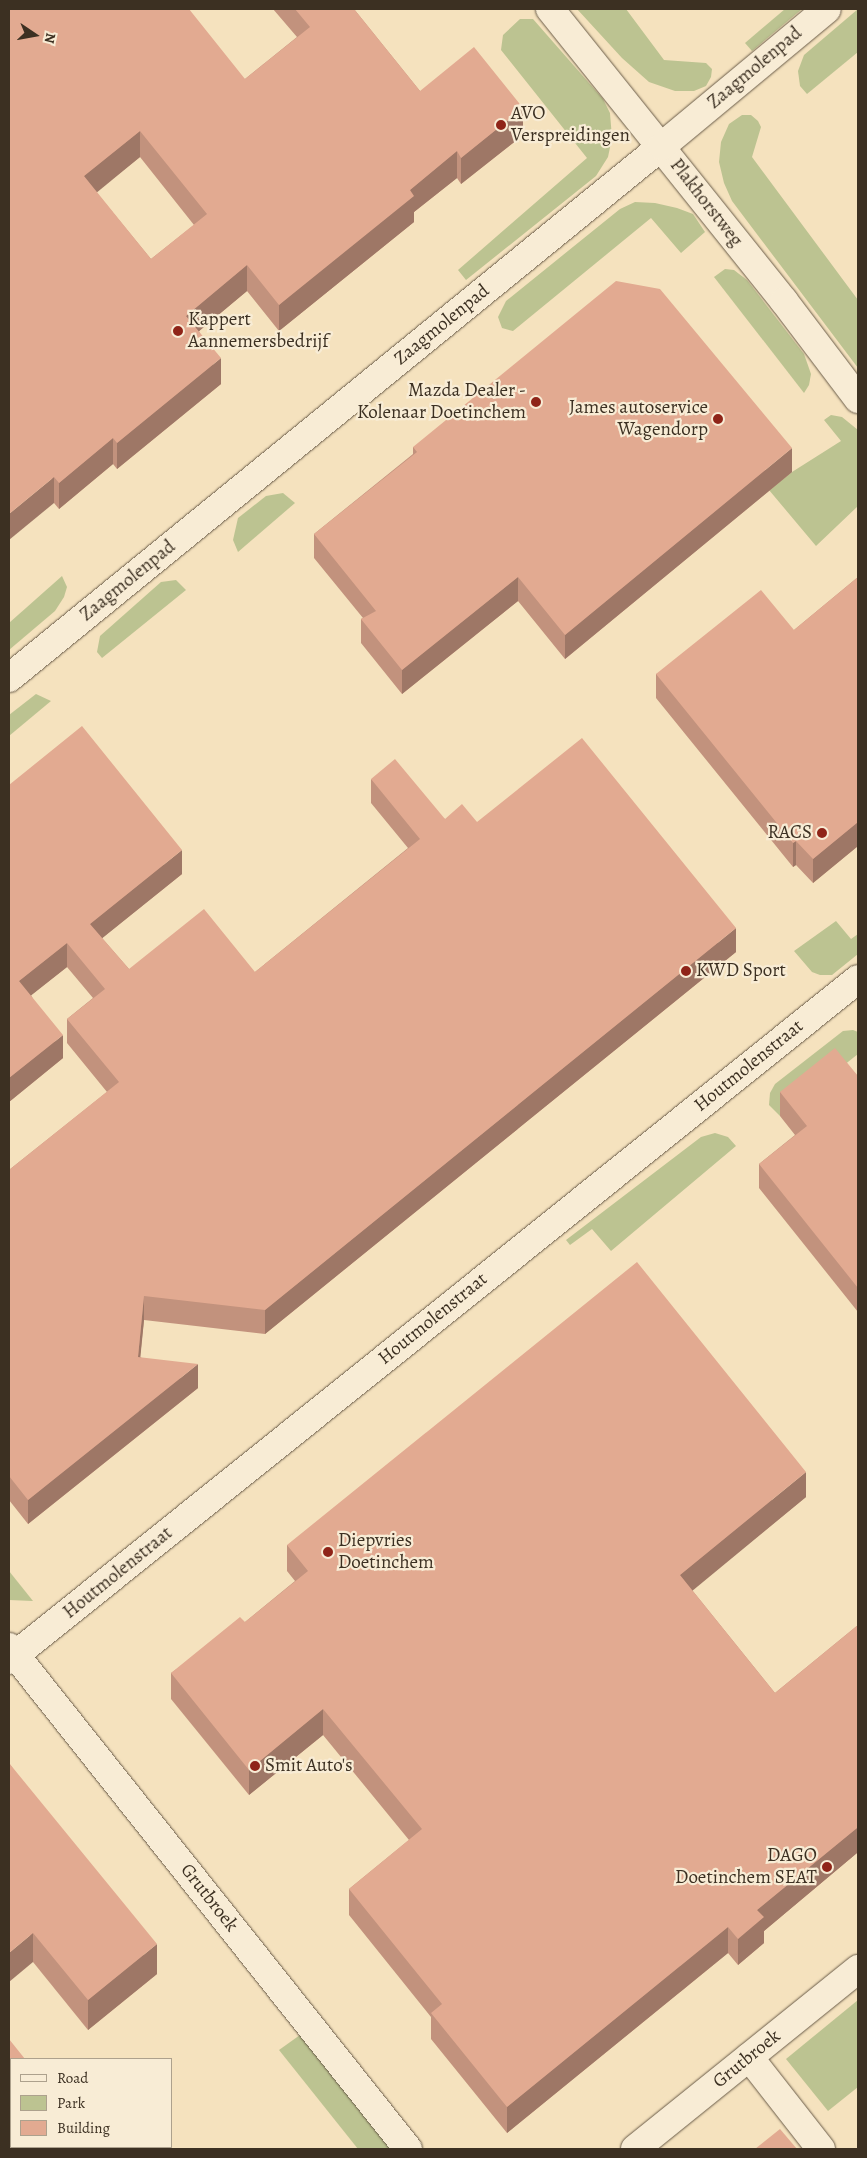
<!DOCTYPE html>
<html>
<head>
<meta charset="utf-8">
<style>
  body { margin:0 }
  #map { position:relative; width:867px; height:2158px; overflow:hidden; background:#f5e2be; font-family:Alegreya,serif }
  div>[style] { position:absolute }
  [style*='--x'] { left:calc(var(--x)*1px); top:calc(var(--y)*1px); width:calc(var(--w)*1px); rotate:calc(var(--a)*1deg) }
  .green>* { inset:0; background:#bcc391 }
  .roads { filter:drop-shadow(0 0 1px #6a5c49) drop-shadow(0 0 1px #6a5c49) }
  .minor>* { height:28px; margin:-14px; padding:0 14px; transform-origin:14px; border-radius:14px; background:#f8ecd5 }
  .wall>* { inset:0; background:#c2927d }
  .shaded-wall>* { inset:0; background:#9e7766 }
  .building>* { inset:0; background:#e2aa91 }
  .dots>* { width:14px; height:14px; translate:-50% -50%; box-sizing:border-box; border:2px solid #f8ecd5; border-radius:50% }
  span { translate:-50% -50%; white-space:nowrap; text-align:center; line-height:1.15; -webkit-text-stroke:4.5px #f8ecd5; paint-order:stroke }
  .street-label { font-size:19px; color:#3c3022 }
  .poi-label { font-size:19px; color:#3c3022 }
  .left { translate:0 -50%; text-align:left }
  .right { translate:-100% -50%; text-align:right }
  .frame { position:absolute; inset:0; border:10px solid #3c3022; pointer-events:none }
  .legend { position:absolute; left:10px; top:2058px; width:162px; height:90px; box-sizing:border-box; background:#f8ecd5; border:1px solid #ada18d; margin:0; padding:6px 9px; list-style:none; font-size:15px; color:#3c3022 }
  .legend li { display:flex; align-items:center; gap:10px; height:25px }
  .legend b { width:25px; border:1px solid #ada18d }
  .north { position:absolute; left:10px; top:10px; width:50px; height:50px; -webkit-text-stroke:4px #f8ecd5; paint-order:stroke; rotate:102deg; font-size:14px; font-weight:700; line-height:20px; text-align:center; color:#3c3022 }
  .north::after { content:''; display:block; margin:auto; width:18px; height:22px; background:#3c3022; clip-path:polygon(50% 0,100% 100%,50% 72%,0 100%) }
</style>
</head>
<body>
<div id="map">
  <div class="green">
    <i style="clip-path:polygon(577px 9px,626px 9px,664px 60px,706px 63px,712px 69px,711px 77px,706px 86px,694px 91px,675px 91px,649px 82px,622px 58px)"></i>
    <i style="clip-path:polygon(785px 9px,802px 9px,752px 51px,745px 43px)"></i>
    <i style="clip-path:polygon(858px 9px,858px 52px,807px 94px,800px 86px,798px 71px,804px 55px)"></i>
    <i style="clip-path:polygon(520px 19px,533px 19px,603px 99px,610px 113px,612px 138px,608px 157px,596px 176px,466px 280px,458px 270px,587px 158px,501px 50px,503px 35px)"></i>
    <i style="clip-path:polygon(742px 115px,751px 115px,758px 121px,761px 127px,752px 157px,858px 300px,858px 368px,732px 201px,724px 183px,719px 162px,721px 142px,729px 124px)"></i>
    <i style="clip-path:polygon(635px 202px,655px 203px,677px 208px,693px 214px,705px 232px,681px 253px,651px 218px,513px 331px,502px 328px,498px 317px,506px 301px,620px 209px)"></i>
    <i style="clip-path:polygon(725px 269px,734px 270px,747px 280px,804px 354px,811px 374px,809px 385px,804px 393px,714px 277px)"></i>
    <i style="clip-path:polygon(831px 415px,842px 417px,858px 430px,858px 506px,816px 546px,769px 490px,792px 472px,841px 441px,824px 420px)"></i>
    <i style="clip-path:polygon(283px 493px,295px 503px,238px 552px,233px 540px,238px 518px,266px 496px)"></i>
    <i style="clip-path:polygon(62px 576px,67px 587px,64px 597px,55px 611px,9px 650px,9px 623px)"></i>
    <i style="clip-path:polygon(176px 580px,186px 590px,102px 658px,97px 652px,100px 636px,161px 582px)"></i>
    <i style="clip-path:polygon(36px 694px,51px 701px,9px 736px,9px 715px)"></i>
    <i style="clip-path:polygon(836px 921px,851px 939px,858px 934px,858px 954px,832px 975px,820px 975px,812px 972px,794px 951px)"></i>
    <i style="clip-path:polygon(853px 1030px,858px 1032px,858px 1054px,780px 1116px,769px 1105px,770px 1093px,775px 1084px,843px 1031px)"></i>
    <i style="clip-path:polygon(715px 1133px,728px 1137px,736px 1146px,611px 1251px,592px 1229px,570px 1245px,566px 1240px,701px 1137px)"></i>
    <i style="clip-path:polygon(9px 1571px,33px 1601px,9px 1600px)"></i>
    <i style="clip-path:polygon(858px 2000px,858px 2087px,828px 2111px,786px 2059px)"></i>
    <i style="clip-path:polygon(300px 2035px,395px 2149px,358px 2149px,279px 2050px)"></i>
  </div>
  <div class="roads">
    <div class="minor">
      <i style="--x:550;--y:9;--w:374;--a:51.3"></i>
      <i style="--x:784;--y:301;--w:123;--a:52.9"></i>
      <i style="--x:9;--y:678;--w:842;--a:-39.17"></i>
      <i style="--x:662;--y:146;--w:214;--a:-39.7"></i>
      <i style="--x:9;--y:1647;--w:641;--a:51.52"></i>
      <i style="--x:9;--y:1660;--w:1088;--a:-38.73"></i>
      <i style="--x:749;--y:2057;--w:117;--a:52"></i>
      <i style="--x:635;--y:2149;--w:287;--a:-38.9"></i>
    </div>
  </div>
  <div class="wall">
    <i style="clip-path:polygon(evenodd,9px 9px,245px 79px,297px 37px,273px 9px,354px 9px,420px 91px,523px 135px,461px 184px,457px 178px,414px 212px,414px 222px,279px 331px,247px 291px,199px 331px,221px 384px,117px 469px,113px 464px,59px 509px,54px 503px,9px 9px,140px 157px,194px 225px,151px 259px,96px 192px,140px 157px)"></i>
    <i style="clip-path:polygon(413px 447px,792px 472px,565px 659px,518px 601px,402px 694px,361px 643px,361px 619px,363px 618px,314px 558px,314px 534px,413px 454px)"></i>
    <i style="clip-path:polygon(858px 577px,858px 846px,813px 883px,796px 865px,793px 867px,656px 698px,656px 674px,794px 630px)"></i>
    <i style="clip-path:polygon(371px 779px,445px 819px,477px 822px,736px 952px,265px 1334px,144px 1320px,140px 1357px,198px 1388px,28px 1524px,9px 1500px,9px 1170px,107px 1092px,67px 1043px,67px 1019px,93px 998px,67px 967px,31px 995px,63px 1058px,9px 1102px,9px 785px,182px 874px,102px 938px,129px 969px,255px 972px,408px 848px,371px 803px)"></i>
    <i style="clip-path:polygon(858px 1076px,858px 1312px,759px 1188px,759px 1164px,795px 1135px,780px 1116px,780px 1092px)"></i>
    <i style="clip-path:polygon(806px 1497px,692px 1590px,775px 1693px,858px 1625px,858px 1854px,857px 1853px,764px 1931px,764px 1943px,738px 1965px,728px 1953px,507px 2133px,431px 2039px,431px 2017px,349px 1915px,349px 1889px,409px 1840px,323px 1735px,249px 1795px,171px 1699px,171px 1673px,245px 1622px,295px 1581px,287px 1571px,287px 1545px)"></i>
    <i style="clip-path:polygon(9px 1763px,157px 1974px,88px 2030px,33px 1962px)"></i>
  </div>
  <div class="shaded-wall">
    <i style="clip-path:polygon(523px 108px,523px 135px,461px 184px,461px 158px)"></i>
    <i style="clip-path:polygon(140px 131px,140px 157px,84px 203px,84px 176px)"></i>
    <i style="clip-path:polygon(457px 151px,457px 178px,414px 212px,414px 222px,279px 331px,279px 305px,410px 190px)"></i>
    <i style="clip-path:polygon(247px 265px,247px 291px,186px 342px,186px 316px)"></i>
    <i style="clip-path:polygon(221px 358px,221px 384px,117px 469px,117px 443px)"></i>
    <i style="clip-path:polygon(113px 438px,113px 464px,59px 509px,59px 483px)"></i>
    <i style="clip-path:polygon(792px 448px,792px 472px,565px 659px,565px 635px)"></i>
    <i style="clip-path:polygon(54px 477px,54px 503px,9px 540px,9px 514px)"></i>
    <i style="clip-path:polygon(518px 577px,518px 601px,402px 694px,402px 670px)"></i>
    <i style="clip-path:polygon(858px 822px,858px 846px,813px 883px,813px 859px)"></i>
    <i style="clip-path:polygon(796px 841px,796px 865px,793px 867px,793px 843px)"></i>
    <i style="clip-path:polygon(182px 850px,182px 874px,90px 948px,90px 924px)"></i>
    <i style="clip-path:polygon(736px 928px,736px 952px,265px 1334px,265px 1310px)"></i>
    <i style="clip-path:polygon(67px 943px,67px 967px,19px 1005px,19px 981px)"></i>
    <i style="clip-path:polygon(63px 1035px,63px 1058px,9px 1102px,9px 1078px)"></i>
    <i style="clip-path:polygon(144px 1296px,144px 1320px,138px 1381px,138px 1357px)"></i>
    <i style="clip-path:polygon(198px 1364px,198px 1388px,28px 1524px,28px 1500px)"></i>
    <i style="clip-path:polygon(806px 1472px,806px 1497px,680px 1601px,680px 1575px)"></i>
    <i style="clip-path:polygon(323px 1709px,323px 1735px,249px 1795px,249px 1770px)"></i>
    <i style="clip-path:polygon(857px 1828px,857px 1853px,764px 1931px,764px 1943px,738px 1965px,738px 1939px,757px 1910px)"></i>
    <i style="clip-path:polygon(728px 1927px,728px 1953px,507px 2133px,507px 2107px)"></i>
    <i style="clip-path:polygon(33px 1933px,33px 1962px,9px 1982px,9px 1953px)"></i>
    <i style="clip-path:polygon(157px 1944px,157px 1974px,88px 2030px,88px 2000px)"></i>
    <i style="clip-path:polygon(47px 2147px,77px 2147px,77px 2149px,44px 2149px)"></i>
  </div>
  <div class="building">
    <i style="clip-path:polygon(evenodd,9px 9px,189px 9px,245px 79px,310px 27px,295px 9px,354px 9px,420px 91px,474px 47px,523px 108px,461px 158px,457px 151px,410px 190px,414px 196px,279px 305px,247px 265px,186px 316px,221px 358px,117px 443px,113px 438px,59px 483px,54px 477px,9px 514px,9px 9px,140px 131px,207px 214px,151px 259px,84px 176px,140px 131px)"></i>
    <i style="clip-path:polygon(616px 281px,660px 289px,792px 448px,565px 635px,518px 577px,402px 670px,361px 619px,376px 611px,314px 534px,417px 452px,413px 447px)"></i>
    <i style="clip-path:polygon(858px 577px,858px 822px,813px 859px,796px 841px,793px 843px,656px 674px,761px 590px,794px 630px)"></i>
    <i style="clip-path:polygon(82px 726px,182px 850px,90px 924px,129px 969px,204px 909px,255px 972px,420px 839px,371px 779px,395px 759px,445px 819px,462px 804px,477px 822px,582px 738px,736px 928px,265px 1310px,144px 1296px,138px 1357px,198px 1364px,28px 1500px,9px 1476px,9px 1170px,119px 1082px,67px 1019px,105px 989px,67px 943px,19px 981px,63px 1035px,9px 1078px,9px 785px)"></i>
    <i style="clip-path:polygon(835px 1048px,858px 1076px,858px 1288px,759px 1164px,807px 1126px,780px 1092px)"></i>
    <i style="clip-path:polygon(637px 1262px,806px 1472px,680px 1575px,775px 1693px,858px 1625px,858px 1829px,857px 1828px,757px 1910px,764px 1917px,738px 1939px,728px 1927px,507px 2107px,431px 2013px,442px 2004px,349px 1889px,422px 1829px,323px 1709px,249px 1770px,171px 1673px,240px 1617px,245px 1622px,308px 1571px,287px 1545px)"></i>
    <i style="clip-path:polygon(9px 1763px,157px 1944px,88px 2000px,33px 1933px,9px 1953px)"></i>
    <i style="clip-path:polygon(9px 2039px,25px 2059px,11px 2059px,11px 2147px,47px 2147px,44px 2149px,9px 2149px)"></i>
    <i style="clip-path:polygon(780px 2129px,797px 2149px,755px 2149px)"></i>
  </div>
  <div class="dots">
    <i style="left:501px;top:125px;background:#8f2418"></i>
    <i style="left:178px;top:331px;background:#8f2418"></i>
    <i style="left:536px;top:402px;background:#8f2418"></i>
    <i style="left:718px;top:419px;background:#8f2418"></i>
    <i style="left:822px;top:833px;background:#8f2418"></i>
    <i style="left:686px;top:971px;background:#8f2418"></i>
    <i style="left:328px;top:1552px;background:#8f2418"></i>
    <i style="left:255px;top:1766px;background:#8f2418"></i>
    <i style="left:827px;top:1867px;background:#8f2418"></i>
  </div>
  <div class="street-label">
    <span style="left:755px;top:68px;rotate:-40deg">Zaagmolenpad</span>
    <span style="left:706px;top:203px;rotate:52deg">Plakhorstweg</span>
    <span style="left:442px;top:325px;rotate:-39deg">Zaagmolenpad</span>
    <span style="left:128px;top:581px;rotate:-39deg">Zaagmolenpad</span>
    <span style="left:749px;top:1066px;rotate:-39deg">Houtmolenstraat</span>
    <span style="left:433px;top:1319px;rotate:-39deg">Houtmolenstraat</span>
    <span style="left:118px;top:1573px;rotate:-39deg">Houtmolenstraat</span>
    <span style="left:209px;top:1898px;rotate:52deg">Grutbroek</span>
    <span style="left:747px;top:2059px;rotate:-39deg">Grutbroek</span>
  </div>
  <div class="poi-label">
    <span class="left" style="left:511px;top:125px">AVO<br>Verspreidingen</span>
    <span class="left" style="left:188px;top:331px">Kappert<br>Aannemersbedrijf</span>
    <span class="right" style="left:526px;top:402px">Mazda Dealer -<br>Kolenaar Doetinchem</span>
    <span class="right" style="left:708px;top:419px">James autoservice<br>Wagendorp</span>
    <span class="right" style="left:812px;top:833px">RACS</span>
    <span class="left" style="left:696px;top:971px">KWD Sport</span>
    <span class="left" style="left:338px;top:1552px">Diepvries<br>Doetinchem</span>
    <span class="left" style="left:265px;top:1766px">Smit Auto's</span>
    <span class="right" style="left:817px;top:1867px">DAGO<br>Doetinchem SEAT</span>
  </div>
  <div class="frame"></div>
  <ul class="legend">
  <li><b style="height:6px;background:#f8ecd5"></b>Road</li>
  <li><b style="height:14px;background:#bcc391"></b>Park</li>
  <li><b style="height:14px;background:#e2aa91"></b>Building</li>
  </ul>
  <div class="north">N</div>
</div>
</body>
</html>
